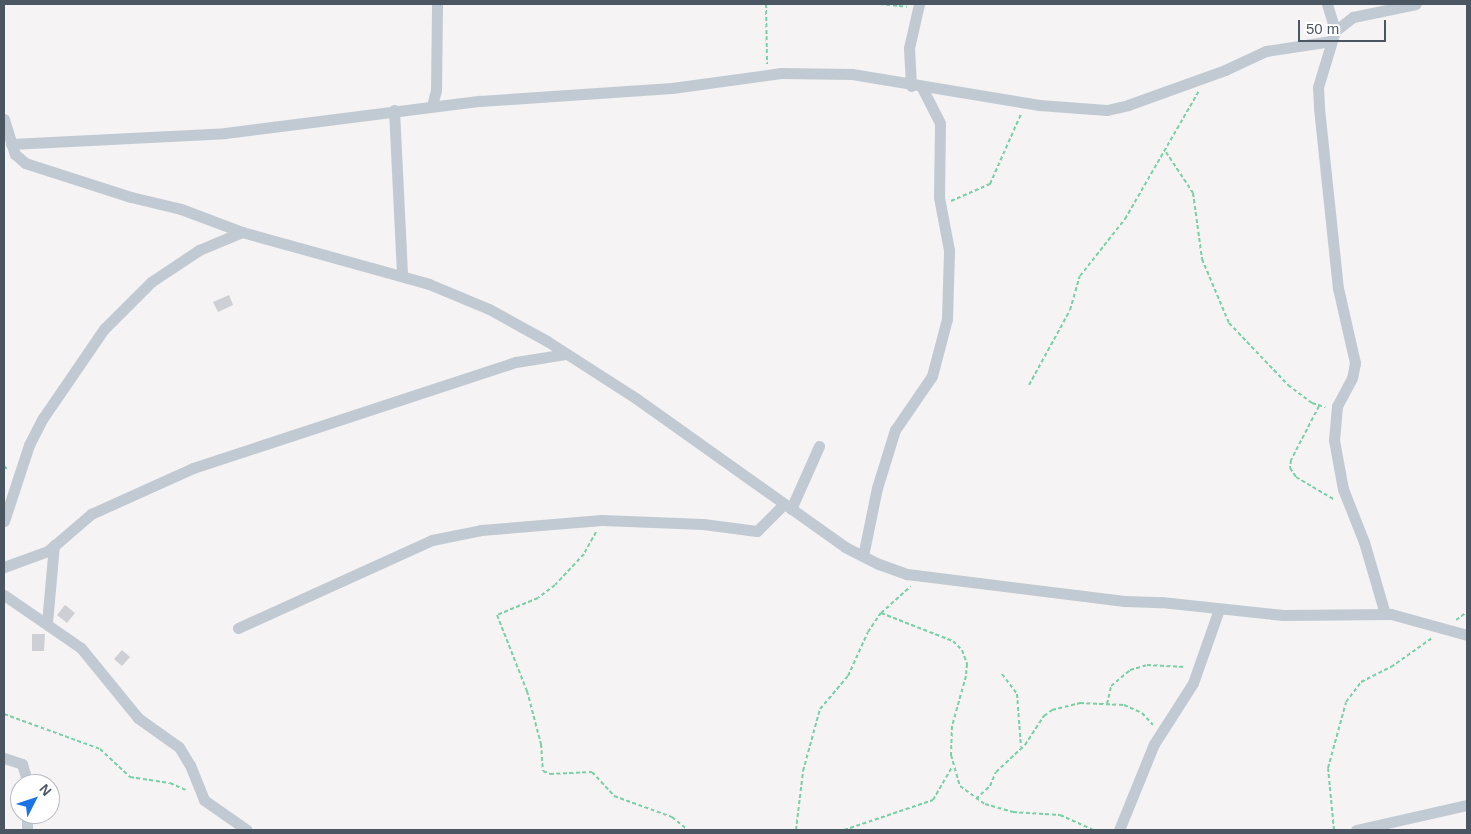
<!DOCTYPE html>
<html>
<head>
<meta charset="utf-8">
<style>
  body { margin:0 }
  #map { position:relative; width:1471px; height:834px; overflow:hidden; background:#f5f3f3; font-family:Arial,sans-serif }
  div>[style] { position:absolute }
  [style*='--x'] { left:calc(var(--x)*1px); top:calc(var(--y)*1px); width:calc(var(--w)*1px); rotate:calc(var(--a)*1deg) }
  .building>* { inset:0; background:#cdcfd5 }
  .path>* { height:2px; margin-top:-1px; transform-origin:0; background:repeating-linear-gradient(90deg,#7ad0a6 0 4px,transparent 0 6.5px) }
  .minor>* { height:11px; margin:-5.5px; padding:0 5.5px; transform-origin:5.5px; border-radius:5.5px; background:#c1cad2 }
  span { translate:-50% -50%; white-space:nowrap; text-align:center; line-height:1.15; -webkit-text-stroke:4.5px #fff; paint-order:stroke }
  .frame { position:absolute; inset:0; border:5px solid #4a5661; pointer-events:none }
  .north { position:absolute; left:10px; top:774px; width:50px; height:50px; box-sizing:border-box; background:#fff; border:1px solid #b7bbc0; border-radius:50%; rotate:49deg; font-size:14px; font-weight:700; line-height:20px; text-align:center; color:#4a5661 }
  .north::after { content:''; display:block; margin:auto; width:18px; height:22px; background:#1a73e8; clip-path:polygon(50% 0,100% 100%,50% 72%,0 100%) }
  .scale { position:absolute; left:1298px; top:20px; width:88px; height:22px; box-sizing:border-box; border:2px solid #4a5661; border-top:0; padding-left:6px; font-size:15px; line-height:18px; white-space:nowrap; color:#4a5661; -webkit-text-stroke:4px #fff; paint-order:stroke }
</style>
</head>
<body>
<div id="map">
  <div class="building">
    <i style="clip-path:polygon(229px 295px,233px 305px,218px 312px,213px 302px)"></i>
    <i style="clip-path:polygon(65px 605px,75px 613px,67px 623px,57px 615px)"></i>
    <i style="clip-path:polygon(32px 634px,45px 634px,44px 651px,32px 651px)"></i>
    <i style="clip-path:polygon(122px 650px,130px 657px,122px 666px,114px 659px)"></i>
  </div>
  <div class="path">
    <i style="--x:766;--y:4;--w:60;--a:89"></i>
    <i style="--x:880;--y:4;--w:27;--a:6"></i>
    <i style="--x:1166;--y:152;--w:49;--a:56.6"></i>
    <i style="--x:1193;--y:193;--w:67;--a:82.2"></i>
    <i style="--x:1202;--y:259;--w:69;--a:67.1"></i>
    <i style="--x:1229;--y:323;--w:86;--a:46.4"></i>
    <i style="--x:1288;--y:385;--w:30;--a:37"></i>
    <i style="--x:1312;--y:403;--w:14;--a:17"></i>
    <i style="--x:951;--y:201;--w:43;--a:-23.6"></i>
    <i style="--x:990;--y:184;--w:77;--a:-66.1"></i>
    <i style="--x:1029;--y:385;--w:85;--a:-61.3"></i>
    <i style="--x:1070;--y:310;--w:35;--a:-74"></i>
    <i style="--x:1080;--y:276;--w:73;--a:-51.7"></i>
    <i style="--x:1125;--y:219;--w:148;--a:-60"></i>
    <i style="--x:1319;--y:406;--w:61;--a:117.4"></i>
    <i style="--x:1291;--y:460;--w:8;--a:97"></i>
    <i style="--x:1290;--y:468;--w:11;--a:56"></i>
    <i style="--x:1296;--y:477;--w:45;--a:30.5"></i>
    <i style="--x:4;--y:466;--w:6;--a:45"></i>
    <i style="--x:596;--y:532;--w:25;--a:119"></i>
    <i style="--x:584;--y:554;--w:42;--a:133.1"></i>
    <i style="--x:555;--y:585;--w:21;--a:143"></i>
    <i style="--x:538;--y:598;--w:44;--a:157.5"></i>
    <i style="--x:497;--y:615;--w:82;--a:68.5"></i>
    <i style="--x:527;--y:691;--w:55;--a:75.2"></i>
    <i style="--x:541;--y:744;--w:27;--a:86"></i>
    <i style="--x:543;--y:771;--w:8;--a:23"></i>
    <i style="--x:550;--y:774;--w:42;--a:-2.7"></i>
    <i style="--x:592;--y:772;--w:33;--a:47"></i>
    <i style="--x:614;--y:796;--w:62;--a:19.9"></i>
    <i style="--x:672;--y:817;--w:21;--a:39"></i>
    <i style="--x:881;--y:613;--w:77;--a:21.3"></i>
    <i style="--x:953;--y:641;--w:13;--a:45"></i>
    <i style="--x:962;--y:650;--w:15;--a:70"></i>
    <i style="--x:967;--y:664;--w:12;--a:95"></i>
    <i style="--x:966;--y:676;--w:52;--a:105.6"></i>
    <i style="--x:952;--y:726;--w:29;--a:92"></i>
    <i style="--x:951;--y:755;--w:32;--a:74"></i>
    <i style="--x:960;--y:786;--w:31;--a:36"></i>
    <i style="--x:985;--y:804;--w:29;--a:16"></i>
    <i style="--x:1013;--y:812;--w:47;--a:3.7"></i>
    <i style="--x:1060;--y:815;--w:37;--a:24"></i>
    <i style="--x:1456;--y:620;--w:14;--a:-36"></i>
    <i style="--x:1002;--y:674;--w:25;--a:53"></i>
    <i style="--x:1017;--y:694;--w:53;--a:85.7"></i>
    <i style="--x:1107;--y:704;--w:18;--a:-77"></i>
    <i style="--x:1111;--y:686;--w:25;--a:-40"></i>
    <i style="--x:1130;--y:670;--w:18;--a:-16"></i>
    <i style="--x:1147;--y:665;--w:39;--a:3"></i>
    <i style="--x:4;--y:714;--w:102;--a:20"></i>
    <i style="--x:100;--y:749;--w:41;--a:43"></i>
    <i style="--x:130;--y:777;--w:40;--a:8.5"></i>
    <i style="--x:170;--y:783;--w:17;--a:24"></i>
    <i style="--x:976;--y:799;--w:19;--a:-43"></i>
    <i style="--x:990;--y:786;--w:15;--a:-67"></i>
    <i style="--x:996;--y:772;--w:40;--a:-43"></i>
    <i style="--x:1025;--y:745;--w:35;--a:-57"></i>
    <i style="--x:1044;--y:716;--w:10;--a:-37"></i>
    <i style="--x:1052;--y:710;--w:29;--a:-14"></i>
    <i style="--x:1080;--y:703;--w:44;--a:2.6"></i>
    <i style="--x:1124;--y:705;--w:20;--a:24"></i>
    <i style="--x:1142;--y:713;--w:16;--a:47"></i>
    <i style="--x:796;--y:830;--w:59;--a:-83.2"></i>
    <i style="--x:803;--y:771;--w:64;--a:-74.7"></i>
    <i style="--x:820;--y:709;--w:43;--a:-49.7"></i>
    <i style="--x:848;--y:676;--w:48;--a:-65.6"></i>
    <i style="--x:868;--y:632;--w:23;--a:-56"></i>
    <i style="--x:881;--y:613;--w:40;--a:-42"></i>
    <i style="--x:844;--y:830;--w:94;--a:-18.6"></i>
    <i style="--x:933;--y:800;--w:38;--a:-60"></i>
    <i style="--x:1334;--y:830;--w:62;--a:-95.5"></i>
    <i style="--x:1328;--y:768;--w:68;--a:-74.7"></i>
    <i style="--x:1346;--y:702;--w:25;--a:-53"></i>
    <i style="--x:1361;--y:682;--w:34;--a:-27"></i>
    <i style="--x:1391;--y:667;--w:50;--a:-35.3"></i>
  </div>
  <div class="minor">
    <i style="--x:1327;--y:4;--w:28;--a:73"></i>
    <i style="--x:1335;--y:31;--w:59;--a:106.9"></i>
    <i style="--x:1318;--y:87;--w:21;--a:87"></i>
    <i style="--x:1319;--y:108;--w:181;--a:84"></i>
    <i style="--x:1338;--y:288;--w:77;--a:77.2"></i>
    <i style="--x:1355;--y:363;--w:15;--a:101"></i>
    <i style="--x:1352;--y:378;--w:32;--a:118"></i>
    <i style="--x:1337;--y:406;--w:34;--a:95"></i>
    <i style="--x:1334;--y:440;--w:50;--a:79.6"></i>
    <i style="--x:1343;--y:489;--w:57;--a:68.4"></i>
    <i style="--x:1364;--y:542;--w:75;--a:73.7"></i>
    <i style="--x:1335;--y:31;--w:23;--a:-38"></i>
    <i style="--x:1353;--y:17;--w:64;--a:-11.7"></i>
    <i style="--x:911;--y:86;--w:38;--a:-93"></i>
    <i style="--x:909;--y:48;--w:45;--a:-77.2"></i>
    <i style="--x:432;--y:106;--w:16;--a:-76"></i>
    <i style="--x:436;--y:90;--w:86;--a:-89.3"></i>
    <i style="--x:394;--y:110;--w:166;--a:87.2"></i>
    <i style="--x:4;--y:119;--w:37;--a:73"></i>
    <i style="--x:15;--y:154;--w:13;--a:42"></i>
    <i style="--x:25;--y:163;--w:111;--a:17.8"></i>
    <i style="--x:131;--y:197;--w:51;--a:13.5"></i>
    <i style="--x:181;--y:209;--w:65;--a:20.7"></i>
    <i style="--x:242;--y:232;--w:194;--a:15.5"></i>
    <i style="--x:429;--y:284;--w:65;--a:22.6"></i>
    <i style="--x:489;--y:309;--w:66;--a:28.9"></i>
    <i style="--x:547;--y:341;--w:107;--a:32.8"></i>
    <i style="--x:637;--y:399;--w:255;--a:35.4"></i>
    <i style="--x:845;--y:547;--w:38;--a:27"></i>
    <i style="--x:879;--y:564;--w:30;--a:20"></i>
    <i style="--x:907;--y:574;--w:219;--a:7.1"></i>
    <i style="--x:1124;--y:601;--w:37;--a:2"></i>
    <i style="--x:1161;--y:602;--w:123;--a:6.1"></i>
    <i style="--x:1283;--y:615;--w:108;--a:-0.5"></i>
    <i style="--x:1391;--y:614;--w:79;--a:15.4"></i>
    <i style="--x:11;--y:144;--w:214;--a:-2.9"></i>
    <i style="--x:225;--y:133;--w:257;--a:-7.2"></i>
    <i style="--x:480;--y:101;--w:192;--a:-3.9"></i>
    <i style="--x:672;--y:88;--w:110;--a:-7.8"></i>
    <i style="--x:781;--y:73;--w:71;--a:0.8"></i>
    <i style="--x:852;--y:74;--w:190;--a:9.4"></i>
    <i style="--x:1039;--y:105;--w:68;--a:4.2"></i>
    <i style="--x:1107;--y:110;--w:22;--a:-13"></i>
    <i style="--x:1128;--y:105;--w:103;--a:-19.8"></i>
    <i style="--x:1225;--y:70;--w:45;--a:-24.9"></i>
    <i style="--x:1266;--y:51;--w:66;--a:-8.7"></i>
    <i style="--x:791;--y:509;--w:69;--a:-66"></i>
    <i style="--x:4;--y:521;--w:80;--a:-71.8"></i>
    <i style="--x:29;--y:445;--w:30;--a:-63"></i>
    <i style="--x:43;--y:418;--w:108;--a:-55.6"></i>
    <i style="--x:104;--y:329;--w:66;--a:-45"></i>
    <i style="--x:151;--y:282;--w:58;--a:-33.7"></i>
    <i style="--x:199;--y:250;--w:47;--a:-22.7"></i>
    <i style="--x:863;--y:556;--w:69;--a:-78.4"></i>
    <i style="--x:877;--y:488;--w:61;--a:-72.8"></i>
    <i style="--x:895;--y:430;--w:65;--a:-55.6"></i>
    <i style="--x:932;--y:376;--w:59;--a:-75.3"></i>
    <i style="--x:947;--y:319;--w:69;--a:-88.3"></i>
    <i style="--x:949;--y:250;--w:54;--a:-100.7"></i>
    <i style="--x:939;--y:197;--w:74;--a:-89.2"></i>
    <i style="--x:940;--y:123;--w:39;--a:-117"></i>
    <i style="--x:4;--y:567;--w:47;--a:-20"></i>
    <i style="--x:48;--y:551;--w:57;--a:-40.7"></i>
    <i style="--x:91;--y:514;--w:112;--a:-24.3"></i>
    <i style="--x:193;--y:468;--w:340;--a:-18.2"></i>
    <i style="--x:516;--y:362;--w:51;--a:-9.1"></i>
    <i style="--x:4;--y:595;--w:93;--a:34.5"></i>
    <i style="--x:81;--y:648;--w:90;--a:50.8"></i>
    <i style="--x:138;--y:718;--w:50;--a:35.3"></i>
    <i style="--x:179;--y:747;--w:21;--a:59"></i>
    <i style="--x:190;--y:765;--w:38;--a:68"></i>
    <i style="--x:204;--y:800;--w:52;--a:34.9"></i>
    <i style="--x:47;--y:623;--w:78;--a:-84.9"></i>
    <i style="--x:238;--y:628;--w:213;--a:-24.4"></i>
    <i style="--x:432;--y:540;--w:50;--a:-11.5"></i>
    <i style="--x:481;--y:530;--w:121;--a:-4.7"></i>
    <i style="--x:602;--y:520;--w:101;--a:2.3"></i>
    <i style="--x:703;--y:524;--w:54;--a:7.4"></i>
    <i style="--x:757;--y:531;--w:38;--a:-45"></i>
    <i style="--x:4;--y:758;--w:19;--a:18"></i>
    <i style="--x:22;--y:764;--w:21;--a:73"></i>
    <i style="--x:27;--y:830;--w:16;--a:-90"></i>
    <i style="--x:1119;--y:830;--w:93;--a:-67.9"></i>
    <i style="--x:1154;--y:744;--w:72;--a:-57.4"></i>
    <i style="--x:1193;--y:683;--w:78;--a:-70.6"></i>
    <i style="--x:1356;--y:830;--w:114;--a:-12.7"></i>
  </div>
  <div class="frame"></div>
  <div class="north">N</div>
  <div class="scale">50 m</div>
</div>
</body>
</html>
